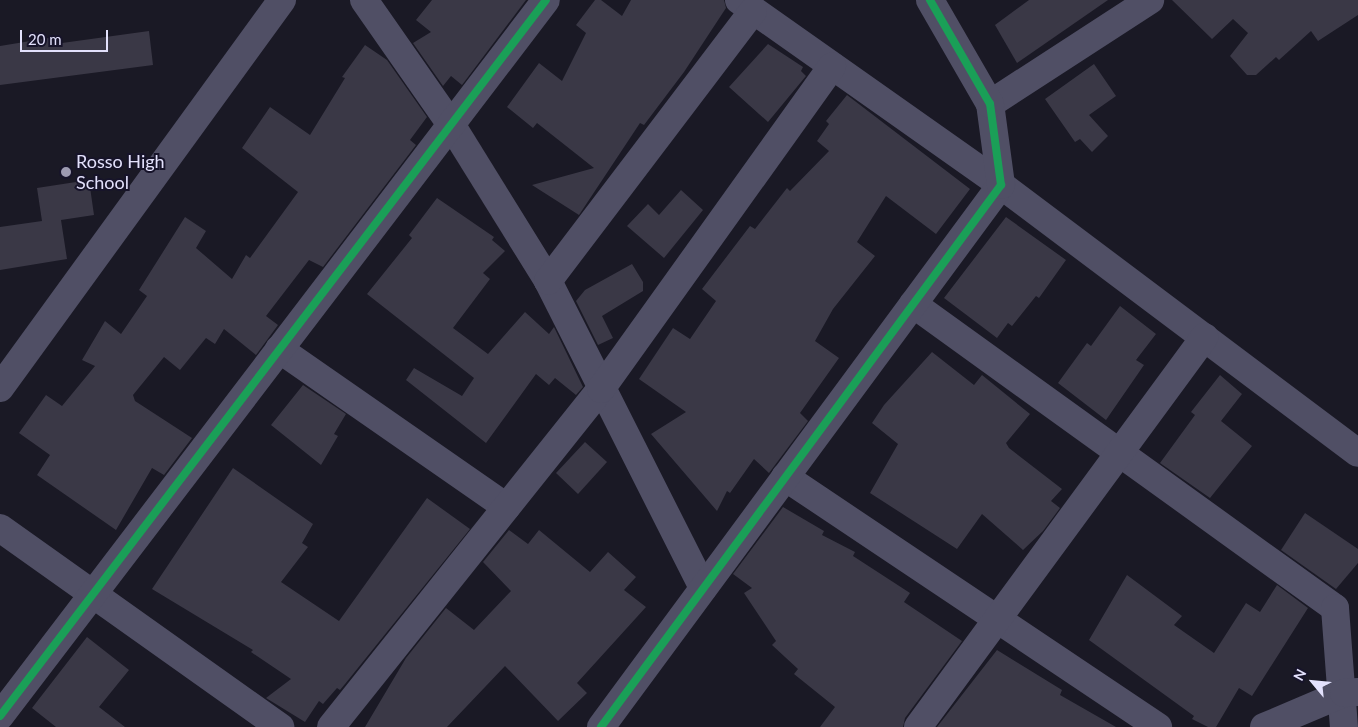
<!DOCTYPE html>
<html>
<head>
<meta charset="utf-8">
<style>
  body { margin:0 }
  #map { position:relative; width:1358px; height:727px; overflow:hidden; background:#1a1925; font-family:Lato,sans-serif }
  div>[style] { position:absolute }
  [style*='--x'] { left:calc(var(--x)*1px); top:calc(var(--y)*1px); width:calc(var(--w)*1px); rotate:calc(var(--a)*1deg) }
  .building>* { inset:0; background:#3a3846 }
  .minor>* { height:28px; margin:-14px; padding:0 14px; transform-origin:14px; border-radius:14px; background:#504f65 }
  .cycleway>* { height:8px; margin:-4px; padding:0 4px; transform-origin:4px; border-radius:4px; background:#1a9f57 }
  .dots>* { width:14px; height:14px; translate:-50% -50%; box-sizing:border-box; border:2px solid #17142a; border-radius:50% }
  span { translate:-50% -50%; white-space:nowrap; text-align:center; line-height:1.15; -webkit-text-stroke:4px #17142a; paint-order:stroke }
  .poi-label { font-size:18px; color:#e3e1fc }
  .left { translate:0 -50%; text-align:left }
  .north { position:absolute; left:1288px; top:657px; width:50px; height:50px; -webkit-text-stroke:4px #17142a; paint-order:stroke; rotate:298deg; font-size:14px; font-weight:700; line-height:20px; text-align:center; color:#e3e1fc }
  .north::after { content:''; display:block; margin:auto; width:18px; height:22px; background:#e3e1fc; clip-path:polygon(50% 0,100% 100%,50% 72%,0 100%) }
  .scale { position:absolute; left:20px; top:30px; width:88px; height:22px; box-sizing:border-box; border:2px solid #e3e1fc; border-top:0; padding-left:6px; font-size:15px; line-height:18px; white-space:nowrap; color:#e3e1fc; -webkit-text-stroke:4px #17142a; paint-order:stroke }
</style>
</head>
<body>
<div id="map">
  <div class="building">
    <i style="clip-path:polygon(432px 0,526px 0,462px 85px,451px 76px,443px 86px,413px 43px,431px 32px,416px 20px)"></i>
    <i style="clip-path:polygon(595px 0,601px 0,622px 16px,631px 0,724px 0,726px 8px,684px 72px,644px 125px,640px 123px,579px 215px,532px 185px,594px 168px,537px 123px,533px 128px,507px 107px,539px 63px,562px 81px,586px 33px,576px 25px)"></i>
    <i style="clip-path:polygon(1029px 0,1108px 0,1017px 63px,995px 25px)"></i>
    <i style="clip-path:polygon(1172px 0,1358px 0,1358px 15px,1318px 41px,1311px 31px,1279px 60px,1276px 57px,1256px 75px,1247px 75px,1230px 56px,1248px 33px,1233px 19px,1212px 39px)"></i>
    <i style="clip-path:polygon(149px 31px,153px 65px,0 85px,0 46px,61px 36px,62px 43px)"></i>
    <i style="clip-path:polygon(768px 44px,803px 67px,801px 71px,806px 76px,768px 122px,729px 87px)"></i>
    <i style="clip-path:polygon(365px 45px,387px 60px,427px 117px,410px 140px,416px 145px,323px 267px,309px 260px,266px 316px,278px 325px,256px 355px,224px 329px,215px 344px,206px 338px,180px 370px,164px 357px,133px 395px,135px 401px,192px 438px,164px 475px,152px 468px,116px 530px,37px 475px,50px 455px,19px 433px,46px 395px,62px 406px,95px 366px,82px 360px,105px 321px,121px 334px,147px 296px,139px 290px,185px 217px,206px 231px,196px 248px,232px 279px,246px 255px,250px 258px,298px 192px,242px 148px,270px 107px,310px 135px,345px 78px,342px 77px)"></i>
    <i style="clip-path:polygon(1094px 64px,1116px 96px,1089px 115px,1108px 136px,1092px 152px,1080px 139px,1075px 142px,1045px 99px)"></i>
    <i style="clip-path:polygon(847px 95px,970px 189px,936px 234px,886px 196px,857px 242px,875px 256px,833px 309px,815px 341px,839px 358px,800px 413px,808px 421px,769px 473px,754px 459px,730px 493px,727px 491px,717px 511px,651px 434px,686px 412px,639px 379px,673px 328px,690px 339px,716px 301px,702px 289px,750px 226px,755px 229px,787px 188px,790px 191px,829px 151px,817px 141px,829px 124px,826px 121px)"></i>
    <i style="clip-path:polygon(89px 180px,94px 215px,61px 220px,67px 259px,0 270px,0 227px,42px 221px,37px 188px)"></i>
    <i style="clip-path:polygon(681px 190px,703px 210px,664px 258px,627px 226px,648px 204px,659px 215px)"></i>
    <i style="clip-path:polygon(437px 198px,494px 237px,492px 240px,505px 251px,483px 273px,490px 279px,453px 328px,488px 354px,525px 312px,549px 334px,554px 327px,583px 387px,576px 395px,555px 378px,549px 385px,536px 374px,486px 443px,406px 380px,414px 368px,462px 396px,474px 378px,367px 294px,412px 238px,409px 235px)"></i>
    <i style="clip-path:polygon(1006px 217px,1066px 260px,1039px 298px,1036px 296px,1012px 326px,1008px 323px,997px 338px,944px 298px)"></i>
    <i style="clip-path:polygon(632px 264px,643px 282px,643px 291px,602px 316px,613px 338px,598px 345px,576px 301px,585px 290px)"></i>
    <i style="clip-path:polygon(1120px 306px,1156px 334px,1136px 360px,1144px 365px,1106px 420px,1058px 383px,1087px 343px,1091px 346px)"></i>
    <i style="clip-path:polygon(932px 352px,974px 385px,982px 375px,1030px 414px,1006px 443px,1009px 448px,1062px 489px,1051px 501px,1060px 508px,1043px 531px,1023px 550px,982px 514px,957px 549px,870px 493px,898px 444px,872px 423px,884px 405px)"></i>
    <i style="clip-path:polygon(1220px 375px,1242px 394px,1221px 421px,1252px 446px,1210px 498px,1160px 463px,1195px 415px,1191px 412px)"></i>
    <i style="clip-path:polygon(303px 385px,346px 414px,334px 434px,338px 436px,321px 465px,271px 425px)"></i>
    <i style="clip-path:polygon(585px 442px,607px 462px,578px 494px,556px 473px)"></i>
    <i style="clip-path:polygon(233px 468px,313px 524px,302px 543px,308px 547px,281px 582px,339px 621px,427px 498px,470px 529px,345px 684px,340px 690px,337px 688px,323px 704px,319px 701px,305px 722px,266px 698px,291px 679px,251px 652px,253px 650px,152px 589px)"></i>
    <i style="clip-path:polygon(783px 507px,824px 531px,822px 535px,855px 552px,853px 556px,910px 593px,904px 602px,962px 641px,905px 718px,903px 727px,820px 727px,835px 707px,794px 674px,798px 669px,772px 645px,776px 641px,744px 593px,752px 588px,733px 574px)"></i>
    <i style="clip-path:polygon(1305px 513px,1358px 549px,1358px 563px,1336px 589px,1281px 550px)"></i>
    <i style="clip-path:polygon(509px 530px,528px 544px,539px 530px,590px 572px,608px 552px,636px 577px,624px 590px,646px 607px,577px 683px,587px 693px,558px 721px,505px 666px,447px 727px,365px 727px,406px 658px,446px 608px,474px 630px,511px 591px,483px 562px)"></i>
    <i style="clip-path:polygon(1127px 575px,1182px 616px,1174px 625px,1214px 653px,1246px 603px,1260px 612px,1277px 585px,1308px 608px,1252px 696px,1239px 688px,1216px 727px,1208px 727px,1192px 719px,1194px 716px,1089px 640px)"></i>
    <i style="clip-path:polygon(87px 637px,129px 670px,99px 707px,125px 727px,56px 727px,32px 708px)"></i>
    <i style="clip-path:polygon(997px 650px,1062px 690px,1060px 695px,1116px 727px,937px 727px)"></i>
  </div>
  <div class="minor">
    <i style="--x:364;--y:0;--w:154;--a:55.1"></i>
    <i style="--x:452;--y:126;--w:182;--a:58.2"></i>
    <i style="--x:548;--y:281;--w:344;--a:63.2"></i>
    <i style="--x:739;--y:0;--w:321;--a:35.2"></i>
    <i style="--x:1001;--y:185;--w:446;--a:36.9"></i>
    <i style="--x:990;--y:104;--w:191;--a:-33"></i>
    <i style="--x:548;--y:281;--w:339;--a:-52.8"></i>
    <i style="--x:913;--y:304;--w:520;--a:35.77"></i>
    <i style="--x:1335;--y:608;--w:119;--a:85.7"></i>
    <i style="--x:279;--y:349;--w:277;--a:34.8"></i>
    <i style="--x:0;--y:388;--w:480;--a:-54"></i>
    <i style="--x:785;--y:477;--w:449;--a:33.8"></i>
    <i style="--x:0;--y:528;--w:344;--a:35.4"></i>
    <i style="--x:0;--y:716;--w:900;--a:-52.67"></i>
    <i style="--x:331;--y:727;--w:433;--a:-51.4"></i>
    <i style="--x:601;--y:389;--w:397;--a:-54.4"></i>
    <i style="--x:601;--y:727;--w:674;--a:-53.57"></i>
    <i style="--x:1001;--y:185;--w:82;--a:-97.7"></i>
    <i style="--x:990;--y:104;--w:120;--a:-120"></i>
    <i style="--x:918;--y:727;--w:484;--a:-53.7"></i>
    <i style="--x:1264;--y:727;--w:87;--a:-23"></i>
    <i style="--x:1344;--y:693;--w:14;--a:-4"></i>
  </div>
  <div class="cycleway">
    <i style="--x:0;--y:716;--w:900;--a:-52.67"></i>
    <i style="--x:601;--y:727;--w:674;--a:-53.57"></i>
    <i style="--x:1001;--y:185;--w:82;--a:-97.7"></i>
    <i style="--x:990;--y:104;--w:120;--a:-120"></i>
  </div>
  <div class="dots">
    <i style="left:66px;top:172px;background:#9d9bb1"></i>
  </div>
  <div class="poi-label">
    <span class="left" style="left:76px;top:172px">Rosso High<br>School</span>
  </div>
  <div class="north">N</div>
  <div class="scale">20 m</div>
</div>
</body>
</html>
